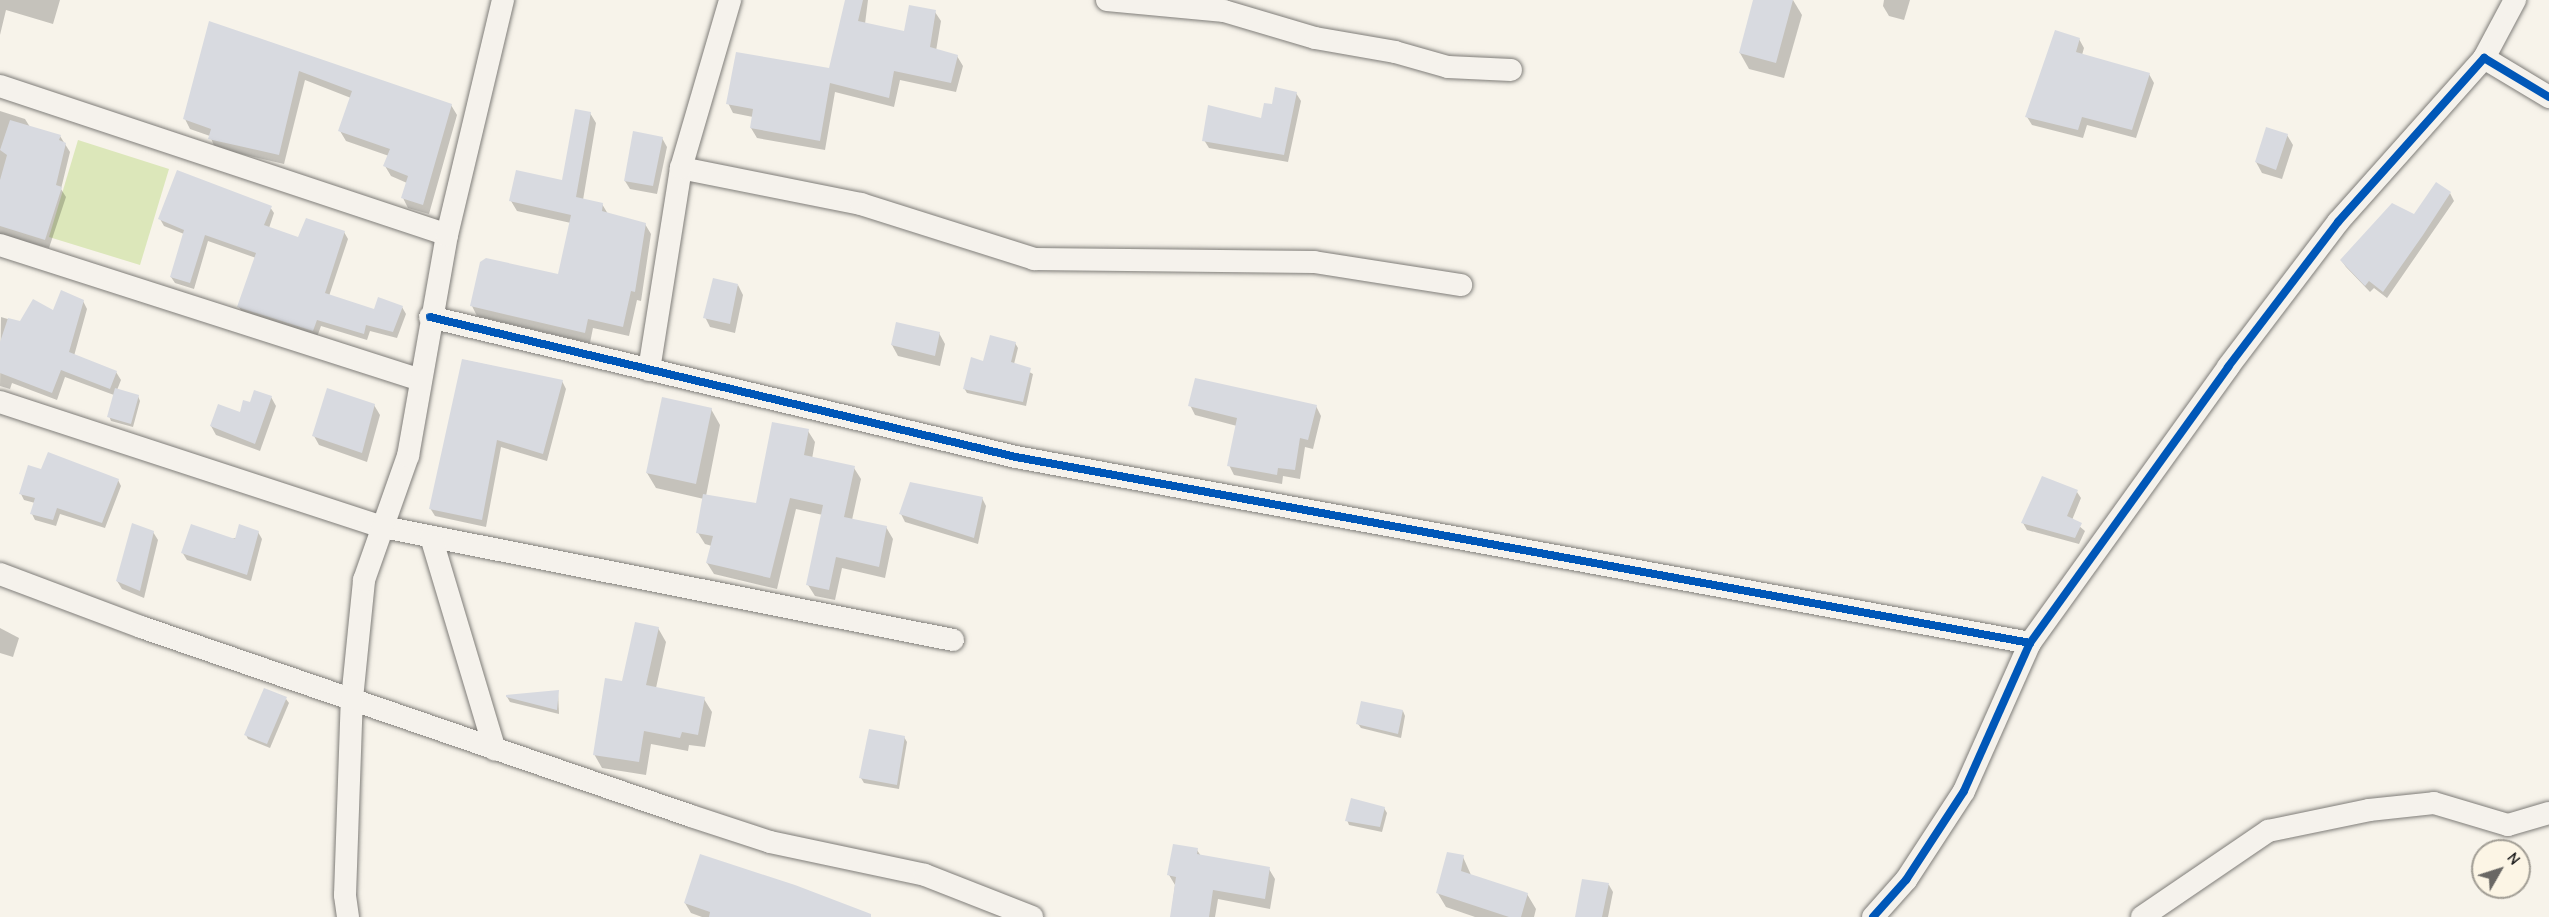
<!DOCTYPE html>
<html>
<head>
<meta charset="utf-8">
<style>
  body { margin:0 }
  #map { position:relative; width:2549px; height:917px; overflow:hidden; background:#f7f3ea; font-family:"Comic Neue",sans-serif }
  div>[style] { position:absolute }
  [style*='--x'] { left:calc(var(--x)*1px); top:calc(var(--y)*1px); width:calc(var(--w)*1px); rotate:calc(var(--a)*1deg) }
  .green>* { inset:0; background:#dce7ba }
  .shadow>* { inset:0; background:#0003 }
  .building>* { inset:0; background:#d8dae0 }
  .roads { filter:drop-shadow(0 0 2px #7f7d79) drop-shadow(0 0 2px #7f7d79) }
  .minor>* { height:22px; margin:-11px; padding:0 11px; transform-origin:11px; border-radius:11px; background:#f5f2ec }
  .cycleway>* { height:8px; margin:-4px; padding:0 4px; transform-origin:4px; border-radius:4px; background:#0057b8 }
  span { translate:-50% -50%; white-space:nowrap; text-align:center; line-height:1.15; -webkit-text-stroke:5px #fcf5e5; paint-order:stroke }
  .north { position:absolute; left:2471px; top:839px; width:60px; height:60px; box-sizing:border-box; background:#fcf5e5; border:2px solid #a29e95; border-radius:50%; rotate:51deg; font-size:16px; font-weight:700; line-height:24px; text-align:center; color:#1c1c1c }
  .north::after { content:''; display:block; margin:auto; width:21px; height:27px; background:#696764; clip-path:polygon(50% 0,100% 100%,50% 72%,0 100%) }
</style>
</head>
<body>
<div id="map">
  <div class="green">
    <i style="clip-path:polygon(78px 140px,169px 169px,140px 265px,49px 237px)"></i>
  </div>
  <div class="shadow">
    <i style="clip-path:polygon(0 0,60px 0,53px 24px,6px 10px,0 35px)"></i>
    <i style="clip-path:polygon(846px 0,868px 0,865px 24px,905px 32px,935px 12px,941px 21px,936px 51px,957px 56px,963px 66px,956px 92px,900px 80px,894px 107px,835px 92px,825px 150px,757px 138px,751px 128px,753px 117px,733px 113px,728px 103px,831px 70px)"></i>
    <i style="clip-path:polygon(1755px 0,1793px 0,1802px 15px,1784px 78px,1749px 69px,1740px 53px)"></i>
    <i style="clip-path:polygon(1884px 0,1910px 0,1904px 20px,1889px 16px,1883px 6px)"></i>
    <i style="clip-path:polygon(210px 23px,451px 105px,457px 115px,429px 214px,408px 208px,403px 198px,407px 183px,391px 176px,385px 166px,389px 156px,346px 141px,340px 131px,351px 98px,305px 80px,284px 164px,215px 148px,210px 136px,190px 129px,185px 119px)"></i>
    <i style="clip-path:polygon(2079px 39px,2084px 48px,2082px 55px,2149px 74px,2154px 83px,2136px 138px,2087px 125px,2083px 138px,2032px 125px,2027px 117px)"></i>
    <i style="clip-path:polygon(1296px 93px,1301px 101px,1288px 162px,1209px 148px,1204px 140px,1262px 120px,1273px 106px)"></i>
    <i style="clip-path:polygon(0 111px,25px 119px,30px 127px,60px 136px,70px 152px,61px 189px,66px 197px,49px 248px,0 235px)"></i>
    <i style="clip-path:polygon(590px 113px,596px 123px,583px 200px,602px 204px,608px 214px,645px 224px,651px 234px,641px 301px,637px 300px,629px 336px,593px 328px,590px 343px,477px 316px,472px 306px,559px 276px,571px 223px,517px 211px,511px 201px,563px 182px)"></i>
    <i style="clip-path:polygon(2287px 135px,2293px 145px,2282px 179px,2262px 173px,2256px 162px)"></i>
    <i style="clip-path:polygon(662px 138px,667px 147px,657px 194px,630px 189px,625px 181px)"></i>
    <i style="clip-path:polygon(2450px 193px,2454px 201px,2387px 298px,2374px 288px,2370px 292px,2346px 267px,2341px 260px)"></i>
    <i style="clip-path:polygon(270px 207px,274px 213px,269px 228px,299px 239px,344px 232px,348px 239px,329px 296px,375px 310px,402px 307px,406px 314px,397px 338px,370px 331px,367px 340px,321px 326px,317px 337px,243px 314px,239px 307px,256px 258px,208px 241px,194px 289px,175px 283px,171px 277px,184px 234px,164px 226px,160px 219px)"></i>
    <i style="clip-path:polygon(738px 285px,743px 295px,735px 333px,710px 327px,705px 317px)"></i>
    <i style="clip-path:polygon(83px 301px,87px 309px,74px 356px,116px 372px,121px 380px,117px 390px,138px 396px,140px 401px,133px 427px,111px 421px,109px 416px,114px 395px,65px 377px,57px 400px,12px 383px,10px 389px,0 386px,1px 317px,21px 323px)"></i>
    <i style="clip-path:polygon(939px 333px,945px 344px,940px 366px,898px 356px,892px 345px)"></i>
    <i style="clip-path:polygon(1015px 343px,1018px 348px,1014px 364px,1033px 374px,1026px 406px,967px 393px,964px 388px,984px 363px)"></i>
    <i style="clip-path:polygon(464px 360px,562px 381px,566px 389px,547px 461px,501px 447px,486px 527px,435px 516px,430px 508px)"></i>
    <i style="clip-path:polygon(271px 397px,276px 406px,260px 451px,216px 435px,211px 426px)"></i>
    <i style="clip-path:polygon(374px 405px,380px 415px,367px 462px,319px 445px,314px 436px)"></i>
    <i style="clip-path:polygon(1190px 405px,1316px 406px,1321px 416px,1313px 449px,1305px 447px,1300px 479px,1283px 476px,1282px 484px,1234px 475px,1229px 465px,1237px 426px,1195px 415px)"></i>
    <i style="clip-path:polygon(711px 409px,720px 425px,706px 496px,757px 505px,808px 431px,815px 442px,812px 459px,854px 468px,861px 479px,852px 520px,886px 527px,893px 539px,885px 578px,842px 568px,835px 600px,815px 596px,808px 585px,823px 515px,796px 509px,777px 589px,714px 574px,707px 563px,712px 546px,705px 544px,698px 533px,704px 499px,656px 488px,647px 473px)"></i>
    <i style="clip-path:polygon(42px 471px,118px 480px,121px 486px,105px 528px,60px 514px,56px 526px,35px 520px,32px 514px,35px 503px,24px 500px,21px 494px)"></i>
    <i style="clip-path:polygon(2043px 478px,2077px 492px,2081px 498px,2072px 520px,2085px 531px,2079px 544px,2027px 530px,2023px 523px)"></i>
    <i style="clip-path:polygon(982px 498px,986px 506px,978px 544px,905px 522px,901px 514px)"></i>
    <i style="clip-path:polygon(153px 532px,158px 540px,144px 598px,122px 589px,117px 581px)"></i>
    <i style="clip-path:polygon(258px 532px,262px 539px,251px 581px,187px 560px,182px 552px)"></i>
    <i style="clip-path:polygon(0 628px,19px 638px,13px 657px,0 653px)"></i>
    <i style="clip-path:polygon(658px 628px,666px 642px,656px 688px,704px 699px,712px 712px,705px 747px,689px 745px,688px 751px,651px 744px,646px 775px,602px 768px,594px 754px)"></i>
    <i style="clip-path:polygon(558px 691px,559px 714px,510px 702px,507px 697px)"></i>
    <i style="clip-path:polygon(286px 699px,289px 703px,270px 748px,248px 739px,246px 735px)"></i>
    <i style="clip-path:polygon(1403px 711px,1405px 716px,1401px 738px,1361px 728px,1358px 724px)"></i>
    <i style="clip-path:polygon(904px 737px,907px 742px,899px 789px,864px 783px,861px 778px)"></i>
    <i style="clip-path:polygon(1384px 808px,1387px 813px,1382px 832px,1349px 825px,1347px 820px)"></i>
    <i style="clip-path:polygon(1197px 850px,1201px 856px,1269px 869px,1275px 879px,1270px 909px,1218px 899px,1215px 917px,1171px 917px,1175px 885px,1169px 875px)"></i>
    <i style="clip-path:polygon(1463px 857px,1471px 875px,1527px 894px,1536px 909px,1534px 917px,1475px 917px,1446px 907px,1437px 892px)"></i>
    <i style="clip-path:polygon(1583px 880px,1609px 885px,1613px 892px,1608px 917px,1577px 917px)"></i>
    <i style="clip-path:polygon(685px 903px,848px 917px,702px 917px,691px 913px)"></i>
  </div>
  <div class="building">
    <i style="clip-path:polygon(845px 0,863px 0,858px 21px,904px 31px,909px 5px,936px 10px,930px 47px,958px 55px,951px 83px,894px 71px,889px 98px,830px 83px,820px 141px,750px 128px,753px 109px,726px 104px,736px 52px,829px 68px)"></i>
    <i style="clip-path:polygon(1753px 0,1793px 0,1776px 63px,1739px 53px)"></i>
    <i style="clip-path:polygon(209px 21px,452px 104px,423px 205px,401px 198px,408px 176px,383px 166px,390px 149px,338px 131px,352px 91px,299px 71px,279px 155px,208px 139px,211px 129px,183px 119px)"></i>
    <i style="clip-path:polygon(2055px 30px,2080px 38px,2076px 52px,2150px 73px,2132px 130px,2082px 117px,2078px 130px,2025px 117px)"></i>
    <i style="clip-path:polygon(1275px 87px,1297px 92px,1284px 155px,1202px 141px,1208px 105px,1261px 118px,1264px 103px,1272px 104px)"></i>
    <i style="clip-path:polygon(575px 109px,591px 112px,576px 197px,603px 203px,602px 211px,646px 223px,635px 292px,631px 291px,623px 327px,588px 319px,585px 333px,470px 306px,480px 262px,486px 258px,558px 274px,571px 215px,509px 201px,516px 170px,562px 180px)"></i>
    <i style="clip-path:polygon(10px 120px,61px 135px,59px 140px,66px 143px,56px 185px,62px 187px,45px 240px,0 226px,0 180px,7px 155px,0 150px)"></i>
    <i style="clip-path:polygon(2266px 127px,2288px 134px,2276px 170px,2255px 162px)"></i>
    <i style="clip-path:polygon(633px 131px,663px 137px,653px 186px,624px 181px)"></i>
    <i style="clip-path:polygon(177px 170px,272px 206px,264px 225px,298px 237px,306px 218px,345px 231px,325px 293px,374px 309px,378px 297px,403px 306px,393px 332px,366px 325px,364px 334px,317px 320px,313px 331px,237px 307px,256px 253px,205px 235px,190px 283px,170px 277px,184px 230px,158px 219px)"></i>
    <i style="clip-path:polygon(2436px 182px,2451px 192px,2423px 235px,2383px 292px,2369px 281px,2365px 286px,2340px 260px,2392px 203px,2414px 214px)"></i>
    <i style="clip-path:polygon(713px 278px,738px 284px,730px 324px,703px 318px)"></i>
    <i style="clip-path:polygon(61px 290px,84px 300px,69px 352px,117px 371px,110px 389px,61px 370px,52px 393px,0 373px,0 342px,8px 318px,20px 321px,33px 299px,53px 310px)"></i>
    <i style="clip-path:polygon(896px 322px,940px 332px,935px 356px,891px 345px)"></i>
    <i style="clip-path:polygon(990px 335px,1016px 342px,1011px 362px,1031px 368px,1023px 402px,963px 389px,971px 357px,983px 361px)"></i>
    <i style="clip-path:polygon(462px 359px,563px 380px,543px 454px,497px 440px,482px 520px,429px 509px)"></i>
    <i style="clip-path:polygon(1195px 378px,1317px 405px,1308px 440px,1300px 438px,1295px 470px,1278px 468px,1277px 475px,1227px 466px,1237px 418px,1188px 406px)"></i>
    <i style="clip-path:polygon(115px 388px,139px 395px,131px 424px,107px 417px)"></i>
    <i style="clip-path:polygon(327px 388px,375px 404px,362px 453px,312px 436px)"></i>
    <i style="clip-path:polygon(254px 390px,272px 396px,255px 444px,210px 426px,218px 404px,240px 412px,243px 400px,250px 402px)"></i>
    <i style="clip-path:polygon(662px 397px,712px 408px,696px 484px,646px 473px)"></i>
    <i style="clip-path:polygon(772px 422px,809px 429px,804px 455px,855px 466px,844px 517px,887px 526px,879px 567px,836px 557px,829px 590px,806px 585px,823px 505px,790px 498px,770px 578px,706px 563px,713px 536px,696px 533px,703px 494px,756px 503px)"></i>
    <i style="clip-path:polygon(48px 452px,119px 479px,102px 523px,57px 508px,53px 520px,30px 514px,35px 498px,19px 494px,28px 465px,41px 469px)"></i>
    <i style="clip-path:polygon(2042px 476px,2078px 490px,2067px 516px,2082px 523px,2075px 538px,2021px 523px)"></i>
    <i style="clip-path:polygon(910px 482px,983px 497px,974px 538px,899px 514px)"></i>
    <i style="clip-path:polygon(132px 523px,154px 531px,140px 591px,116px 581px)"></i>
    <i style="clip-path:polygon(191px 524px,235px 539px,239px 524px,259px 531px,247px 575px,181px 553px)"></i>
    <i style="clip-path:polygon(635px 622px,659px 627px,646px 685px,705px 697px,698px 735px,682px 732px,680px 738px,644px 731px,639px 762px,593px 755px,605px 678px,622px 681px)"></i>
    <i style="clip-path:polygon(264px 688px,287px 697px,267px 744px,244px 735px)"></i>
    <i style="clip-path:polygon(559px 690px,557px 710px,506px 697px,506px 695px)"></i>
    <i style="clip-path:polygon(1361px 701px,1403px 710px,1398px 734px,1356px 724px)"></i>
    <i style="clip-path:polygon(869px 729px,905px 736px,897px 785px,859px 778px)"></i>
    <i style="clip-path:polygon(1351px 798px,1385px 807px,1380px 827px,1345px 821px)"></i>
    <i style="clip-path:polygon(1173px 844px,1198px 848px,1197px 854px,1270px 867px,1265px 899px,1213px 890px,1209px 917px,1170px 917px,1176px 877px,1167px 875px)"></i>
    <i style="clip-path:polygon(1447px 852px,1464px 855px,1461px 871px,1528px 893px,1521px 917px,1509px 917px,1436px 893px)"></i>
    <i style="clip-path:polygon(700px 854px,795px 885px,871px 914px,871px 917px,709px 917px,710px 912px,684px 903px)"></i>
    <i style="clip-path:polygon(1582px 879px,1609px 883px,1602px 917px,1575px 917px)"></i>
  </div>
  <div class="roads">
    <div class="minor">
      <i style="--x:1107;--y:0;--w:118;--a:5.4"></i>
      <i style="--x:1224;--y:11;--w:95;--a:16.5"></i>
      <i style="--x:1315;--y:38;--w:81;--a:9.9"></i>
      <i style="--x:1395;--y:52;--w:55;--a:15.8"></i>
      <i style="--x:1448;--y:67;--w:63;--a:2.7"></i>
      <i style="--x:2484;--y:58;--w:66;--a:-61.9"></i>
      <i style="--x:0;--y:86;--w:471;--a:18.4"></i>
      <i style="--x:681;--y:168;--w:184;--a:11.3"></i>
      <i style="--x:861;--y:204;--w:182;--a:17.6"></i>
      <i style="--x:1034;--y:259;--w:280;--a:0.6"></i>
      <i style="--x:1314;--y:262;--w:149;--a:8.9"></i>
      <i style="--x:0;--y:245;--w:441;--a:17.8"></i>
      <i style="--x:430;--y:317;--w:602;--a:13.44"></i>
      <i style="--x:1016;--y:457;--w:1031;--a:10.39"></i>
      <i style="--x:649;--y:370;--w:205;--a:-81"></i>
      <i style="--x:681;--y:168;--w:175;--a:-73.7"></i>
      <i style="--x:0;--y:402;--w:403;--a:18.1"></i>
      <i style="--x:383;--y:527;--w:581;--a:11.21"></i>
      <i style="--x:431;--y:537;--w:222;--a:73.3"></i>
      <i style="--x:0;--y:574;--w:151;--a:20.6"></i>
      <i style="--x:141;--y:627;--w:582;--a:18.96"></i>
      <i style="--x:691;--y:816;--w:83;--a:18.2"></i>
      <i style="--x:770;--y:842;--w:158;--a:12"></i>
      <i style="--x:925;--y:875;--w:115;--a:21.4"></i>
      <i style="--x:348;--y:917;--w:22;--a:-98"></i>
      <i style="--x:345;--y:895;--w:196;--a:-88"></i>
      <i style="--x:352;--y:699;--w:120;--a:-84.2"></i>
      <i style="--x:364;--y:580;--w:132;--a:-70.5"></i>
      <i style="--x:408;--y:456;--w:224;--a:-80"></i>
      <i style="--x:447;--y:235;--w:242;--a:-76.6"></i>
      <i style="--x:1873;--y:917;--w:50;--a:-48.3"></i>
      <i style="--x:1906;--y:880;--w:106;--a:-56.9"></i>
      <i style="--x:1964;--y:791;--w:162;--a:-66"></i>
      <i style="--x:2030;--y:643;--w:340;--a:-54.3"></i>
      <i style="--x:2228;--y:367;--w:182;--a:-52.8"></i>
      <i style="--x:2338;--y:222;--w:220;--a:-48.3"></i>
      <i style="--x:2484;--y:58;--w:76;--a:31"></i>
      <i style="--x:2142;--y:917;--w:153;--a:-34.3"></i>
      <i style="--x:2268;--y:831;--w:103;--a:-11.7"></i>
      <i style="--x:2369;--y:810;--w:65;--a:-6.1"></i>
      <i style="--x:2434;--y:803;--w:77;--a:16.6"></i>
      <i style="--x:2508;--y:825;--w:43;--a:-16.3"></i>
    </div>
  </div>
  <div class="cycleway">
    <i style="--x:430;--y:317;--w:602;--a:13.44"></i>
    <i style="--x:1016;--y:457;--w:1031;--a:10.39"></i>
    <i style="--x:1873;--y:917;--w:50;--a:-48.3"></i>
    <i style="--x:1906;--y:880;--w:106;--a:-56.9"></i>
    <i style="--x:1964;--y:791;--w:162;--a:-66"></i>
    <i style="--x:2030;--y:643;--w:340;--a:-54.3"></i>
    <i style="--x:2228;--y:367;--w:182;--a:-52.8"></i>
    <i style="--x:2338;--y:222;--w:220;--a:-48.3"></i>
    <i style="--x:2484;--y:58;--w:76;--a:31"></i>
  </div>
  <div class="north">N</div>
</div>
</body>
</html>
